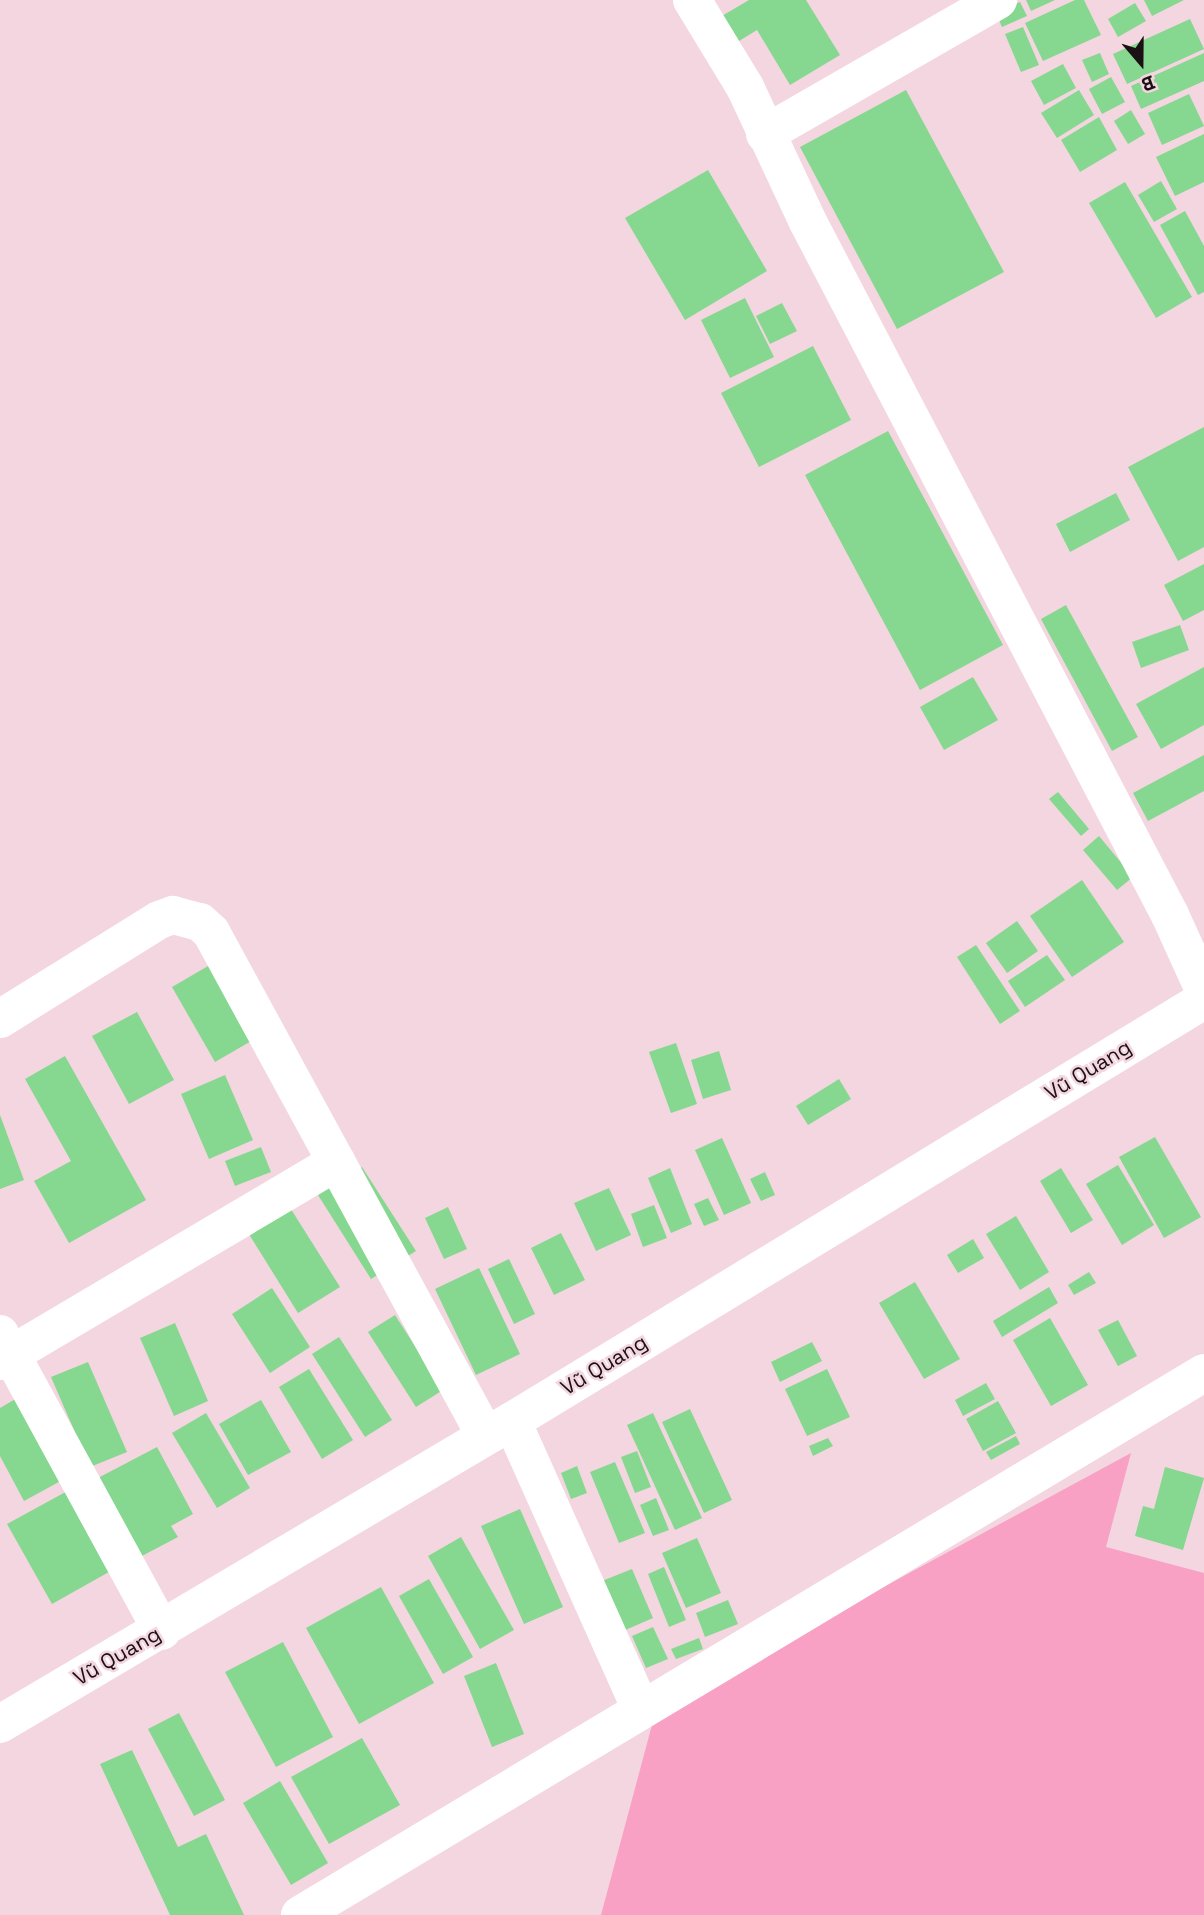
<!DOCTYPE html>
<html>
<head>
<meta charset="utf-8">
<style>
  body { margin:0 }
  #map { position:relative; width:1204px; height:1915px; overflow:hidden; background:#f4d6e0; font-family:"Space Grotesk",sans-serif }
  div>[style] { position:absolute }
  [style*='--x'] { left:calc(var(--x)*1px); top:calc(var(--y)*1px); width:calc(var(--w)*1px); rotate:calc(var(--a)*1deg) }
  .green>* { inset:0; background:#f9a1c4 }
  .building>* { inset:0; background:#86d790 }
  .minor>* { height:38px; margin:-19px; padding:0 19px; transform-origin:19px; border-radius:19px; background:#fff }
  .major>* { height:38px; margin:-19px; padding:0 19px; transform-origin:19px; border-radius:19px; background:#fff }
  span { translate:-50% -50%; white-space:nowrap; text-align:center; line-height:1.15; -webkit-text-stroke:5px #f4d6e0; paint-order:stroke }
  .street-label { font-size:21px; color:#1b1115 }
  .north { position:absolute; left:1106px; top:28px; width:70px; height:70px; -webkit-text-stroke:5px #f4d6e0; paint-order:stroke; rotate:160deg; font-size:19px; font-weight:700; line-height:28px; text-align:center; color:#1b1115 }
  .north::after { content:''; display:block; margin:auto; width:24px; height:32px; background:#1b1115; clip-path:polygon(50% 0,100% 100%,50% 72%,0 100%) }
</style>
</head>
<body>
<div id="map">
  <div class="green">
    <i style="clip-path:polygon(1131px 1453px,1106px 1547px,1204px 1573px,1204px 1915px,601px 1915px,656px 1710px)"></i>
  </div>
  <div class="building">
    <i style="clip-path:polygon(749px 0,806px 0,840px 55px,790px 85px,757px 30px,726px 49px,710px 23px)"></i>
    <i style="clip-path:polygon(1026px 0,1055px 0,1031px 11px)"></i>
    <i style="clip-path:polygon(1075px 0,1084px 0,1101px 35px,1043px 61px,1025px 23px)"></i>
    <i style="clip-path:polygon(1144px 0,1184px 0,1152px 16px)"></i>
    <i style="clip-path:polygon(1020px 2px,1027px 16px,1002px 27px,996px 13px)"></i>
    <i style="clip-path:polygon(1135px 3px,1146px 21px,1118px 37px,1108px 19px)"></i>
    <i style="clip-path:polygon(1190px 19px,1204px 49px,1127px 84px,1113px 54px)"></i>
    <i style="clip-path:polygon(1023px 27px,1039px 65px,1021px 72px,1005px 34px)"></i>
    <i style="clip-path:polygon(1100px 53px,1109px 74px,1092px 82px,1082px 60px)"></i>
    <i style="clip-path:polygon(1204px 53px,1204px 81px,1141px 109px,1131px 86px)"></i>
    <i style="clip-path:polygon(1063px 64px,1076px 88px,1044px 105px,1031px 81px)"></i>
    <i style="clip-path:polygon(1111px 77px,1125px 102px,1102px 114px,1089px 89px)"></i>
    <i style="clip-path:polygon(906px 90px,1004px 272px,897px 329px,800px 147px)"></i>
    <i style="clip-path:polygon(1079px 90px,1094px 115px,1057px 138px,1041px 113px)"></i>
    <i style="clip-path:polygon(1189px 94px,1204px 126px,1162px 145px,1148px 113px)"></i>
    <i style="clip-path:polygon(1131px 110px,1145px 134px,1128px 144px,1114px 121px)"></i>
    <i style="clip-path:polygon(1099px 117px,1117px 150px,1080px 172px,1061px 140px)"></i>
    <i style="clip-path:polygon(1204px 134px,1204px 182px,1175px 196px,1156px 157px)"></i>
    <i style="clip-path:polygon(708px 170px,767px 271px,685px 320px,625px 218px)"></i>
    <i style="clip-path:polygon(1161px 181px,1177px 209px,1154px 222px,1138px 195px)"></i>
    <i style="clip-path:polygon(1125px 182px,1192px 297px,1156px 318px,1089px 203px)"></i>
    <i style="clip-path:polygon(1185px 211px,1204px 246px,1204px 292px,1198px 295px,1160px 225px)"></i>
    <i style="clip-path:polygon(745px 298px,774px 357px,730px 378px,701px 320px)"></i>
    <i style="clip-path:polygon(782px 303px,797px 331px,770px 344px,756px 316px)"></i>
    <i style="clip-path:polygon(813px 346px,851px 420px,759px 467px,721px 393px)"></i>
    <i style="clip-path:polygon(1204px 427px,1204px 547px,1178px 561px,1128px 467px)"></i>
    <i style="clip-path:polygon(888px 431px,1003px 645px,920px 690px,805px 475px)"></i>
    <i style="clip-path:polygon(1116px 493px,1130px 520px,1070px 552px,1056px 524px)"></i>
    <i style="clip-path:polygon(1204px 564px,1204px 610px,1183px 621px,1164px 585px)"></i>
    <i style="clip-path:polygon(1066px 605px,1138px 737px,1112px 751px,1041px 619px)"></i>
    <i style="clip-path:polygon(1180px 625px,1189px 650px,1141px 668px,1132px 642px)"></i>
    <i style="clip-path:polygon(1204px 667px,1204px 725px,1161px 749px,1136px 704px)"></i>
    <i style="clip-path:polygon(973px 677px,998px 720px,944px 750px,920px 707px)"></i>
    <i style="clip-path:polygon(1204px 755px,1204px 791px,1148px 821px,1133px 793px)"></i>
    <i style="clip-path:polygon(1058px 792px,1089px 829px,1081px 836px,1049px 799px)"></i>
    <i style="clip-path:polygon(1099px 836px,1133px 877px,1117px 890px,1083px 850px)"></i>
    <i style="clip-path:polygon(1082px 880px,1124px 942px,1072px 977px,1030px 916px)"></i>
    <i style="clip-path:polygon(1017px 921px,1038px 951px,1007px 973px,986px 943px)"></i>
    <i style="clip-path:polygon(976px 945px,1020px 1011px,1000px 1024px,957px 957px)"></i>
    <i style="clip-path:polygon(1047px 955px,1065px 980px,1025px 1007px,1008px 981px)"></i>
    <i style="clip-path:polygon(215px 962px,258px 1037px,215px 1062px,172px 987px)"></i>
    <i style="clip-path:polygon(137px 1012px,174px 1080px,129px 1104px,92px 1036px)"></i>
    <i style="clip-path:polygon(676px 1043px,697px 1104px,671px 1113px,649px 1052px)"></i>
    <i style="clip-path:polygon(719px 1051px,731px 1090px,703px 1099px,691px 1060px)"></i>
    <i style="clip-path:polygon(65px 1056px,146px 1200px,69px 1243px,34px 1181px,71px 1161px,25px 1079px)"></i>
    <i style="clip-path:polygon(225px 1075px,253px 1140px,209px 1159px,181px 1094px)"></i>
    <i style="clip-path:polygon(839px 1079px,851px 1099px,808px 1125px,796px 1106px)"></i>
    <i style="clip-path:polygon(0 1115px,24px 1180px,0 1189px)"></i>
    <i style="clip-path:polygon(1155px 1137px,1201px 1217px,1164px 1238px,1119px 1157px)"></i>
    <i style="clip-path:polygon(722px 1138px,751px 1203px,724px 1215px,695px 1150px)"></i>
    <i style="clip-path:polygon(261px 1147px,271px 1172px,235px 1186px,225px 1161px)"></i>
    <i style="clip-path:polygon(1118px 1165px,1154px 1225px,1122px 1245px,1086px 1184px)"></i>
    <i style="clip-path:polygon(362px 1167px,416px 1251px,371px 1279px,318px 1195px)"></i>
    <i style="clip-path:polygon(670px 1168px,692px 1224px,671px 1233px,648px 1178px)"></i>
    <i style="clip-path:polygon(1061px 1168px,1093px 1220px,1071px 1233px,1040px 1181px)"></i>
    <i style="clip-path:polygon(765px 1172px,775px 1195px,761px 1201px,750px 1179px)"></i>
    <i style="clip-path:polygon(609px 1188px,631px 1235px,596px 1251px,574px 1203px)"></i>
    <i style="clip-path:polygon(708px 1198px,719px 1220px,704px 1226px,694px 1204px)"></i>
    <i style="clip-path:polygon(654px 1205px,667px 1238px,643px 1247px,631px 1214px)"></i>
    <i style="clip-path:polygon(289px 1206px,340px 1287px,298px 1313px,247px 1231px)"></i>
    <i style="clip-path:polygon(448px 1207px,467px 1249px,444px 1259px,425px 1218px)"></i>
    <i style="clip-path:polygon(1016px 1216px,1049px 1272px,1020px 1290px,986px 1234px)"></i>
    <i style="clip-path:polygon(561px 1233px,585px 1280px,554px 1295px,531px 1248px)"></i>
    <i style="clip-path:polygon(973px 1239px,984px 1258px,958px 1273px,947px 1255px)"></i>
    <i style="clip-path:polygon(509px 1259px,535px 1314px,514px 1324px,488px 1269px)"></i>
    <i style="clip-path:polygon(479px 1268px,520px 1354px,476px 1375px,435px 1289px)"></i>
    <i style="clip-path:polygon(1089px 1272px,1096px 1283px,1074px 1295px,1068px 1285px)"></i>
    <i style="clip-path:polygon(915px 1282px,960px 1359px,924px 1379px,879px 1303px)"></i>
    <i style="clip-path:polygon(1049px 1287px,1058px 1303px,1002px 1337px,993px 1321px)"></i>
    <i style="clip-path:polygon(272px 1288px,310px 1347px,270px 1373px,232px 1314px)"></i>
    <i style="clip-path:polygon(395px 1315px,443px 1390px,416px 1407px,368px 1332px)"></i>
    <i style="clip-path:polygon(1050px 1318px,1088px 1385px,1051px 1406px,1013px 1340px)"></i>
    <i style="clip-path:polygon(1118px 1320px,1137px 1356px,1118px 1366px,1098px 1330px)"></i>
    <i style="clip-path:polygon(175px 1323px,208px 1401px,174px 1416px,140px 1338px)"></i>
    <i style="clip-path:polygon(339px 1337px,392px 1420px,365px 1437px,312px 1354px)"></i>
    <i style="clip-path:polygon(812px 1342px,822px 1361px,780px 1382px,771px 1362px)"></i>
    <i style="clip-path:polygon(88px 1362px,127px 1452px,90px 1467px,51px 1377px)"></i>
    <i style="clip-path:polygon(309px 1369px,353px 1440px,322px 1459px,279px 1387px)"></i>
    <i style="clip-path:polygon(827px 1369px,850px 1417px,807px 1436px,785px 1389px)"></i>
    <i style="clip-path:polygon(986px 1383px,995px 1399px,963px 1416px,955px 1400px)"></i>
    <i style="clip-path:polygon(24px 1394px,68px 1477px,24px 1501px,0 1456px,0 1408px)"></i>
    <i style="clip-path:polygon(261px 1400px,291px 1452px,248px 1475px,219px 1424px)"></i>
    <i style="clip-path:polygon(998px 1401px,1016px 1433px,983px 1451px,966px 1419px)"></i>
    <i style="clip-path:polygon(690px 1409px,732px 1500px,704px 1513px,662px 1422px)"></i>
    <i style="clip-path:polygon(206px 1413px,250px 1488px,217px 1508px,172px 1433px)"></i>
    <i style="clip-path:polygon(653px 1413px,702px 1518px,675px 1530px,627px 1425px)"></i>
    <i style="clip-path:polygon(1016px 1436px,1020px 1444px,991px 1460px,986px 1452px)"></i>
    <i style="clip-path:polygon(828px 1438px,833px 1446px,813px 1456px,809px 1446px)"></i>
    <i style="clip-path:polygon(157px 1447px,193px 1514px,171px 1526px,178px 1537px,140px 1557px,98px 1478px)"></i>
    <i style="clip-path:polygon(637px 1451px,651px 1487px,635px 1493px,621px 1457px)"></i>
    <i style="clip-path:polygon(615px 1462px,645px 1533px,619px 1543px,590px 1472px)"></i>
    <i style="clip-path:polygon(577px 1466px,587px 1493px,571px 1499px,561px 1473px)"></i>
    <i style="clip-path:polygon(1165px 1467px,1204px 1478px,1183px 1550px,1135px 1536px,1143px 1506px,1154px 1509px)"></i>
    <i style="clip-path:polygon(71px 1489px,116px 1568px,52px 1604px,7px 1524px)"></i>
    <i style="clip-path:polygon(656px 1498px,669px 1530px,653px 1536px,640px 1505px)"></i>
    <i style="clip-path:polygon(520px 1509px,563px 1607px,524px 1624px,481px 1526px)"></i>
    <i style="clip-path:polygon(461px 1537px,514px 1630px,480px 1649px,428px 1556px)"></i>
    <i style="clip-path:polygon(697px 1538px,721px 1593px,686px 1608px,662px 1553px)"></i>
    <i style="clip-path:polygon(664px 1567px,686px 1620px,669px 1627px,648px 1574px)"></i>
    <i style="clip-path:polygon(632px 1569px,653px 1618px,623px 1631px,602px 1581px)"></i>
    <i style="clip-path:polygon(429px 1579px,473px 1657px,443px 1674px,399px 1596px)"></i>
    <i style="clip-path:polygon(381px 1587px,434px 1683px,359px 1724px,306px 1628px)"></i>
    <i style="clip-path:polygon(728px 1600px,738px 1624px,705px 1637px,696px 1613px)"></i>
    <i style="clip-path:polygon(653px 1627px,668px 1659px,646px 1668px,632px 1636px)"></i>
    <i style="clip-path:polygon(699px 1638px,703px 1649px,676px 1659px,671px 1649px)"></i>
    <i style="clip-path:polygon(283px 1642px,333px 1737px,276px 1767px,225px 1672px)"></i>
    <i style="clip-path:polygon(496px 1663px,524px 1734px,492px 1747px,464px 1676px)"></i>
    <i style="clip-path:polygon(179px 1713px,225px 1800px,194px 1816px,148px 1729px)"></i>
    <i style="clip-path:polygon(362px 1738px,400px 1805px,329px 1844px,291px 1777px)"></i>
    <i style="clip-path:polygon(132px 1750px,178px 1847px,206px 1834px,244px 1915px,170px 1915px,100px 1764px)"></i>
    <i style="clip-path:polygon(280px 1781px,328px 1863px,291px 1885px,243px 1803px)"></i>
  </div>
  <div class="minor">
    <i style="--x:692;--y:0;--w:102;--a:58.7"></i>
    <i style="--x:745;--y:87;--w:149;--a:65"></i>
    <i style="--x:808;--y:222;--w:782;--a:62.42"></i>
    <i style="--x:1170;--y:915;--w:82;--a:65.6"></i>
    <i style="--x:765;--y:134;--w:269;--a:-29.9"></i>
    <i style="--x:0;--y:1019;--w:187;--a:-31.9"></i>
    <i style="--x:159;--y:920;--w:15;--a:-20"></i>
    <i style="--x:173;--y:915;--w:28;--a:15"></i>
    <i style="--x:200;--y:922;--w:15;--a:42"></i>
    <i style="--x:211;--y:932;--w:573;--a:61.42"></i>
    <i style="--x:0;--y:1334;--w:338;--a:61.4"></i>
    <i style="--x:0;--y:1361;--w:391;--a:-30.6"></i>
    <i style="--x:512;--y:1421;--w:316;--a:65.9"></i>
    <i style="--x:300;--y:1915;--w:1054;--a:-30.95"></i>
  </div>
  <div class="major">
    <i style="--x:0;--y:1724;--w:595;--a:-30.62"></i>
    <i style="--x:512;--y:1421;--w:810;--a:-31.32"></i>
  </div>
  <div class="street-label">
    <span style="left:1088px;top:1070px;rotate:-31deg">Vũ Quang</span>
    <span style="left:604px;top:1365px;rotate:-31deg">Vũ Quang</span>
    <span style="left:117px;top:1656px;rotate:-30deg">Vũ Quang</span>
  </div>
  <div class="north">B</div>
</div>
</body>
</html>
